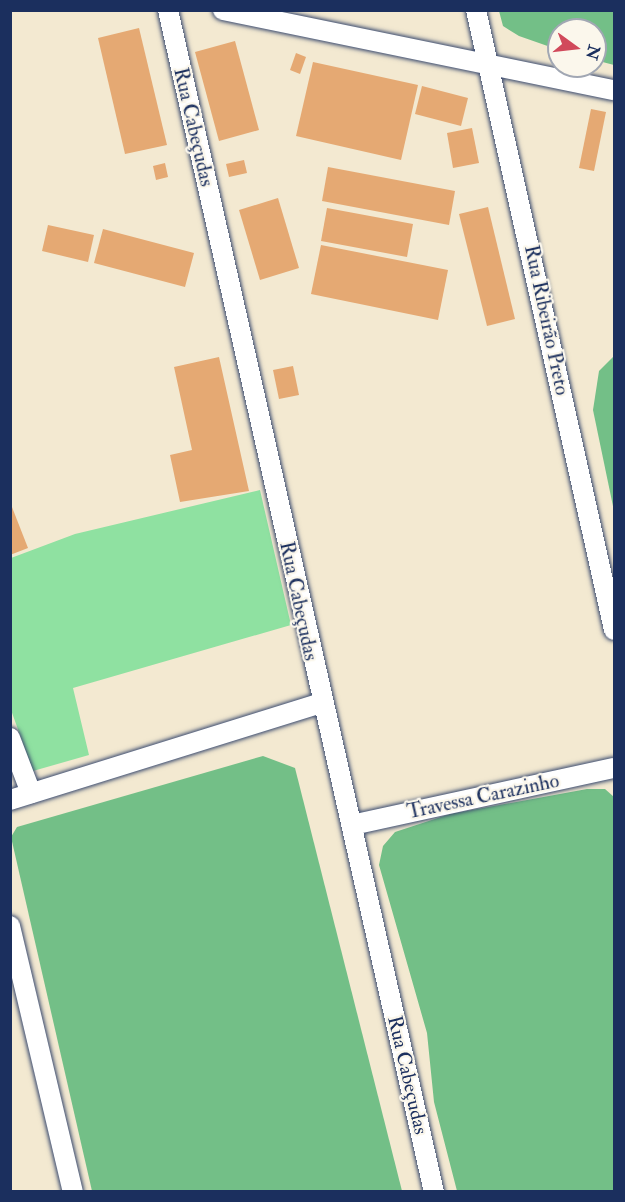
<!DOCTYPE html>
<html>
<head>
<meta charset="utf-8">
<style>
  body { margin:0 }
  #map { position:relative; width:625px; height:1202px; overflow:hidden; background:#f3e9d1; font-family:"IM FELL Double Pica",serif }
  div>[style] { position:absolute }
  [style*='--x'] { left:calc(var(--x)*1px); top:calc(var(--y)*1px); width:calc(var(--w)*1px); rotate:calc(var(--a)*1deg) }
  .green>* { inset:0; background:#8fe1a1 }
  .forest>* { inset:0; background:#73bf87 }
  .building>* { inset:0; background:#e5a973 }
  .roads { filter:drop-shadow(0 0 2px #3b4b6f) drop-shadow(0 0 2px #3b4b6f) }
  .street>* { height:20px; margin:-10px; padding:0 10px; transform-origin:10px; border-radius:10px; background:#fff }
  span { translate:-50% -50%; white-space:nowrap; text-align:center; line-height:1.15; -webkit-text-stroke:4.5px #fbf7ec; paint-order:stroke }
  .street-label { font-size:20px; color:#1b2f5e }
  .frame { position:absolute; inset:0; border:12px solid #1b2f5e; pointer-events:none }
  .north { position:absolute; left:547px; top:18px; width:60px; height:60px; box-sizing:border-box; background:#fbf7ec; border:2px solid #a1a7b3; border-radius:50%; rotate:105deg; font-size:16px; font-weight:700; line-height:24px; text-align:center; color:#1b2f5e }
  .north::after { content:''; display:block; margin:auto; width:21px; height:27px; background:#d1495b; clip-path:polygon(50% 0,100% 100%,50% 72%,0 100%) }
</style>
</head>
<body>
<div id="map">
  <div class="green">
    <i style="clip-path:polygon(260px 490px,291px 625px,73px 688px,89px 755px,33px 771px,11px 710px,11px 558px,75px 534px)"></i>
  </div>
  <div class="forest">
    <i style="clip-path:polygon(499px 11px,614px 11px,614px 65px,595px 60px,595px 30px,559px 30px,559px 50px,519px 36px,503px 26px)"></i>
    <i style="clip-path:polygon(614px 356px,614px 511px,593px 410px,599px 371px)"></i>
    <i style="clip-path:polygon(263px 756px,295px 768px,402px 1191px,92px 1191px,11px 837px,17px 827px)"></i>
    <i style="clip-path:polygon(587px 789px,605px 789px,614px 797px,614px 1191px,457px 1191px,434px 1102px,427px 1033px,379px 865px,383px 846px,395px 832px,450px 814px)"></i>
  </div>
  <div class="building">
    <i style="clip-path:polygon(139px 28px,167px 145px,125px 154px,98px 38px)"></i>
    <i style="clip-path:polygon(235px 41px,259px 130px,219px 141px,195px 52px)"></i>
    <i style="clip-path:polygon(296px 53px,306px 57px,300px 74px,290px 70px)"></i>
    <i style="clip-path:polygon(313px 62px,418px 85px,401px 160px,296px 136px)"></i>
    <i style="clip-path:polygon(422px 86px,468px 98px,461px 126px,415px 114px)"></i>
    <i style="clip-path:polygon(591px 109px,606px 112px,594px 171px,579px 168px)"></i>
    <i style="clip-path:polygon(472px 128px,479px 163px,453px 168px,447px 133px)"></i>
    <i style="clip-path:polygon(244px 160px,247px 173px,229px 177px,226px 164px)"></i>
    <i style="clip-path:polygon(165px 163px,168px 177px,156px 180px,153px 166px)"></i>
    <i style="clip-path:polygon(328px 167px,455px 191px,449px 225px,322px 201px)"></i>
    <i style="clip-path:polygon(278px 198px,299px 268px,260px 280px,239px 210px)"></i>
    <i style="clip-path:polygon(488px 207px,515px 319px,487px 326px,459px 214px)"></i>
    <i style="clip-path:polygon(327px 208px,413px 224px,407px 257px,321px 241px)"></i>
    <i style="clip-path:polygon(48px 225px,94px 235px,88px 262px,42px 251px)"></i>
    <i style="clip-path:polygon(103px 229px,194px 253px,185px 287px,94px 263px)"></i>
    <i style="clip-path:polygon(321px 245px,448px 270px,438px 320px,311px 294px)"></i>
    <i style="clip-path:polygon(219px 357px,249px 491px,180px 502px,170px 455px,192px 450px,174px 367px)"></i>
    <i style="clip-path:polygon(293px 366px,299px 395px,279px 399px,273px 370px)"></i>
    <i style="clip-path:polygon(10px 502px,28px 548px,10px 555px)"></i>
  </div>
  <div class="roads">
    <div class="street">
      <i style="--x:168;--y:10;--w:1212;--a:77.32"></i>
      <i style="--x:223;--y:10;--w:399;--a:11.6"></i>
      <i style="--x:476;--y:10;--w:635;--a:77.45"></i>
      <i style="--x:10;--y:738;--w:59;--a:69.1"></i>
      <i style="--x:10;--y:800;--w:326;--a:-17.3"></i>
      <i style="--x:352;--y:825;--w:268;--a:-12.3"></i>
      <i style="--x:10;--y:926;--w:273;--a:76.7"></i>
    </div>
  </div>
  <div class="street-label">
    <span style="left:194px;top:127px;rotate:77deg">Rua Cabeçudas</span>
    <span style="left:547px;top:320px;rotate:78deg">Rua Ribeirão Preto</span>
    <span style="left:299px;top:601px;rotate:78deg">Rua Cabeçudas</span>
    <span style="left:483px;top:796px;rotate:-12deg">Travessa Carazinho</span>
    <span style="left:408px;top:1075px;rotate:77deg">Rua Cabeçudas</span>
  </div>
  <div class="frame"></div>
  <div class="north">N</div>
</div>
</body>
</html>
